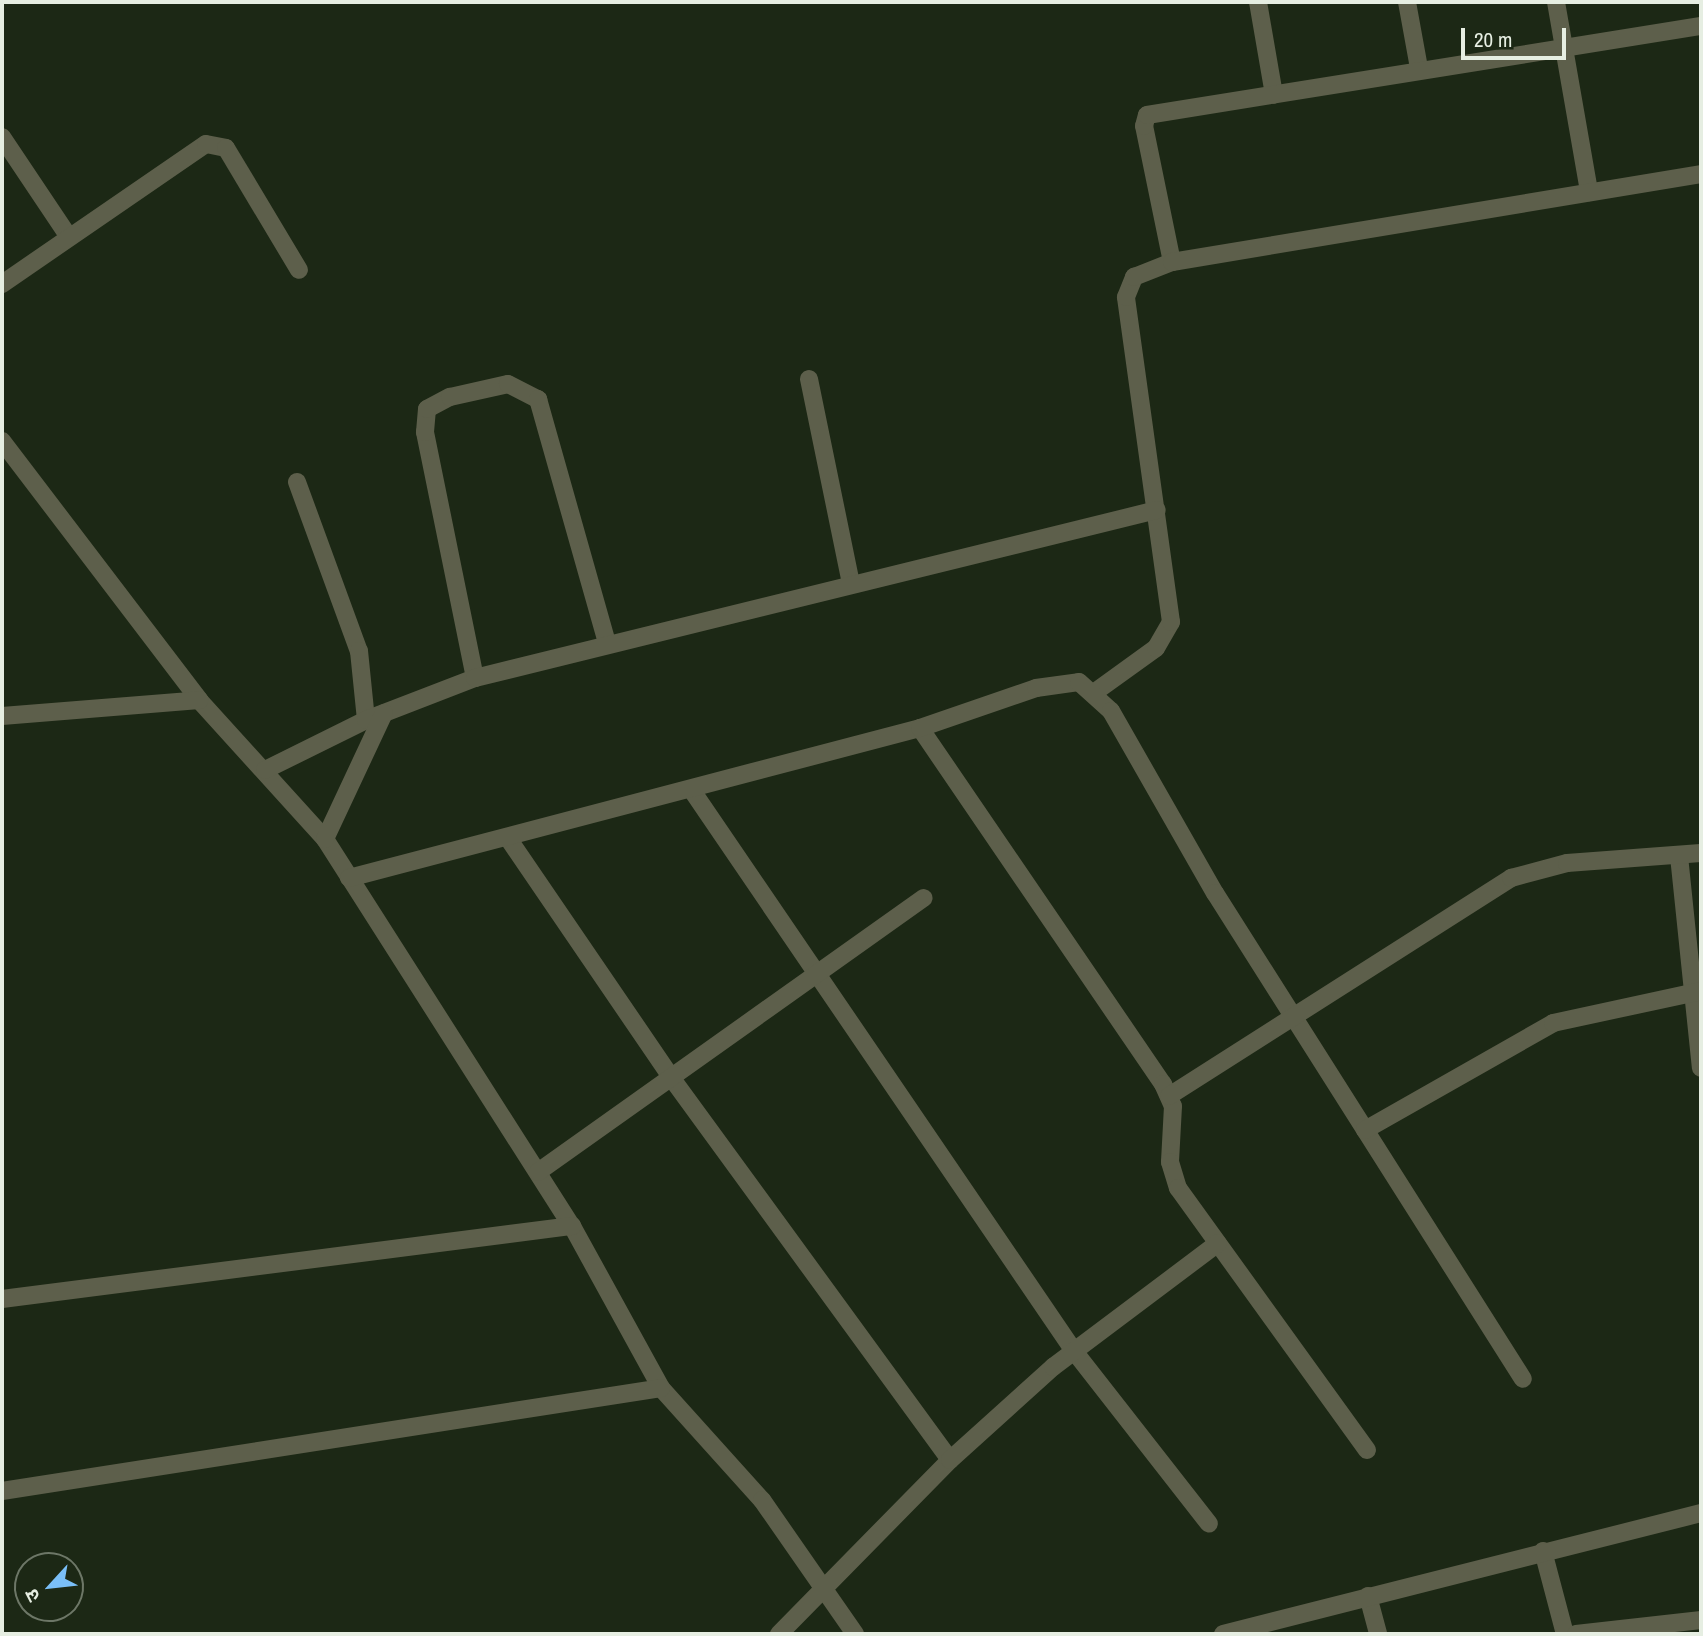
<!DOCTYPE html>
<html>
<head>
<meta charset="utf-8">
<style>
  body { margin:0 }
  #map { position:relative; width:1703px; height:1636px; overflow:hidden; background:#1c2815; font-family:"Archivo Narrow","Noto Sans Devanagari",sans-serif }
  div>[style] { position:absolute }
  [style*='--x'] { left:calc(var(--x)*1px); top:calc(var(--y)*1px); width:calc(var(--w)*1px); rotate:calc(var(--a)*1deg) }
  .minor>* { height:18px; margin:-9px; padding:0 9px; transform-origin:9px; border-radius:9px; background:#5d5f4b }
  span { translate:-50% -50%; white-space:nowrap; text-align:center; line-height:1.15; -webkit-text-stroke:5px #1c2815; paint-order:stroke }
  .frame { position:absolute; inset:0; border:4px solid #e6eee2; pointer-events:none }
  .north { position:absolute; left:14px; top:1552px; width:70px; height:70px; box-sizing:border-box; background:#1c2815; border:2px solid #6d7767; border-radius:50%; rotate:243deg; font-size:19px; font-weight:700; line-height:28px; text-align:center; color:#e6eee2 }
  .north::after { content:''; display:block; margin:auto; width:24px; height:32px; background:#7abff8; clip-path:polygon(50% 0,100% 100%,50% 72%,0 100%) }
  .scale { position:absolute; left:1461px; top:28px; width:105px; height:32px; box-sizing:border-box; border:4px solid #e6eee2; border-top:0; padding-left:9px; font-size:21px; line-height:24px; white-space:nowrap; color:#e6eee2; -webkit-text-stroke:5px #1c2815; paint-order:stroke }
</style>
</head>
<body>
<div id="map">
  <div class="minor">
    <i style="--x:1258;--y:2;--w:94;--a:80.2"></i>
    <i style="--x:1407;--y:2;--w:67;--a:79.7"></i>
    <i style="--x:1556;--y:2;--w:193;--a:80.1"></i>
    <i style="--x:2;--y:137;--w:120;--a:56.2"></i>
    <i style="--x:1172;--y:262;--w:139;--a:-101.6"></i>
    <i style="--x:1144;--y:126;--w:11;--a:-75"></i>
    <i style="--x:1147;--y:115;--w:561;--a:-9.13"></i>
    <i style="--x:2;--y:284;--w:247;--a:-34.5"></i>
    <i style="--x:206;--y:144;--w:20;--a:11"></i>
    <i style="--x:226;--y:148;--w:142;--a:59.1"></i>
    <i style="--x:809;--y:379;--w:209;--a:78.4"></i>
    <i style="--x:2;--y:441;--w:325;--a:52.7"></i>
    <i style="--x:199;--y:700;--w:188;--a:47.8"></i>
    <i style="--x:325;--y:839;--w:459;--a:57.5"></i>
    <i style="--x:572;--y:1226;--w:185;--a:61.2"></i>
    <i style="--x:661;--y:1388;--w:151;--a:48"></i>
    <i style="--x:762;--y:1500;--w:163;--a:55.2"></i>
    <i style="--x:297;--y:482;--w:180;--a:69.9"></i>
    <i style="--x:359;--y:651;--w:69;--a:84.2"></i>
    <i style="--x:475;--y:678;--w:251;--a:-101.5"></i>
    <i style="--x:425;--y:432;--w:23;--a:-85"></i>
    <i style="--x:427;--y:409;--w:26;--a:-28"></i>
    <i style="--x:450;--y:397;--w:59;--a:-12.6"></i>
    <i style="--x:508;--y:384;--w:34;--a:27"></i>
    <i style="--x:538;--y:399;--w:254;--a:74.2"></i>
    <i style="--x:1095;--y:692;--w:75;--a:-35.8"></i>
    <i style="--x:1156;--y:648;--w:30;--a:-60"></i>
    <i style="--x:1171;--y:622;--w:328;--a:-97.9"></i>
    <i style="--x:1126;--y:297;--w:22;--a:-68"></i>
    <i style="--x:1134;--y:277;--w:41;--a:-21.5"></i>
    <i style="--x:1172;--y:262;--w:536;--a:-9.44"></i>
    <i style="--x:2;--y:716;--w:198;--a:-4.6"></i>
    <i style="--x:920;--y:728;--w:431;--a:55.7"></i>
    <i style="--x:1163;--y:1084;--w:24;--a:66"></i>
    <i style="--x:1173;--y:1106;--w:56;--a:93.1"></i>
    <i style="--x:1170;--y:1162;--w:27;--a:73"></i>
    <i style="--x:1178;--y:1188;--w:323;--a:54.2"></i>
    <i style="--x:265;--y:770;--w:113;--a:-26.3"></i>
    <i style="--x:366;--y:720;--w:117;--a:-21.1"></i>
    <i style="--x:475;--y:678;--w:702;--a:-13.84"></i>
    <i style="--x:691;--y:789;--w:680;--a:55.73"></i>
    <i style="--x:1074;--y:1351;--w:219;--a:52"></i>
    <i style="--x:325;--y:839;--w:139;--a:-64.9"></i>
    <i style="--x:510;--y:841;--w:289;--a:55.7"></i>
    <i style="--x:673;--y:1080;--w:470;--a:53.9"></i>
    <i style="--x:1679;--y:856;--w:213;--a:84.1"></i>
    <i style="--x:349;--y:878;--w:590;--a:-14.72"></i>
    <i style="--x:920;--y:728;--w:123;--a:-19"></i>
    <i style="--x:1036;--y:688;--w:43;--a:-7.9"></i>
    <i style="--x:1079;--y:682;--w:43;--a:42.2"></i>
    <i style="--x:1111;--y:711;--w:210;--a:60.3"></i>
    <i style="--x:1215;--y:893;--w:575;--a:57.64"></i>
    <i style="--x:1169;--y:1096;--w:406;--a:-32.5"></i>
    <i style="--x:1511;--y:878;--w:58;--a:-15"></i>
    <i style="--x:1567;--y:863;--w:134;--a:-4.3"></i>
    <i style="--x:1365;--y:1130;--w:216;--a:-29.6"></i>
    <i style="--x:1553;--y:1023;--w:151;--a:-12.2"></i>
    <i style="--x:538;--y:1172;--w:473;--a:-35.4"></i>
    <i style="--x:2;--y:1299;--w:575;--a:-7.3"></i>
    <i style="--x:2;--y:1491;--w:667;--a:-8.88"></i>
    <i style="--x:1543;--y:1551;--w:86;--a:75.2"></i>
    <i style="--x:1368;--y:1596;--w:39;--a:75"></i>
    <i style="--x:779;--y:1634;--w:244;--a:-45.5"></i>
    <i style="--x:950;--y:1460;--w:139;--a:-42.1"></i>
    <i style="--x:1053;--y:1367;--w:206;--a:-36.9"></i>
    <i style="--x:1223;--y:1634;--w:493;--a:-14.2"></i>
    <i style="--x:1576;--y:1634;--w:126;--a:-6.4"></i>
  </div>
  <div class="frame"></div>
  <div class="north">उ</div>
  <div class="scale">20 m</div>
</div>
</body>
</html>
